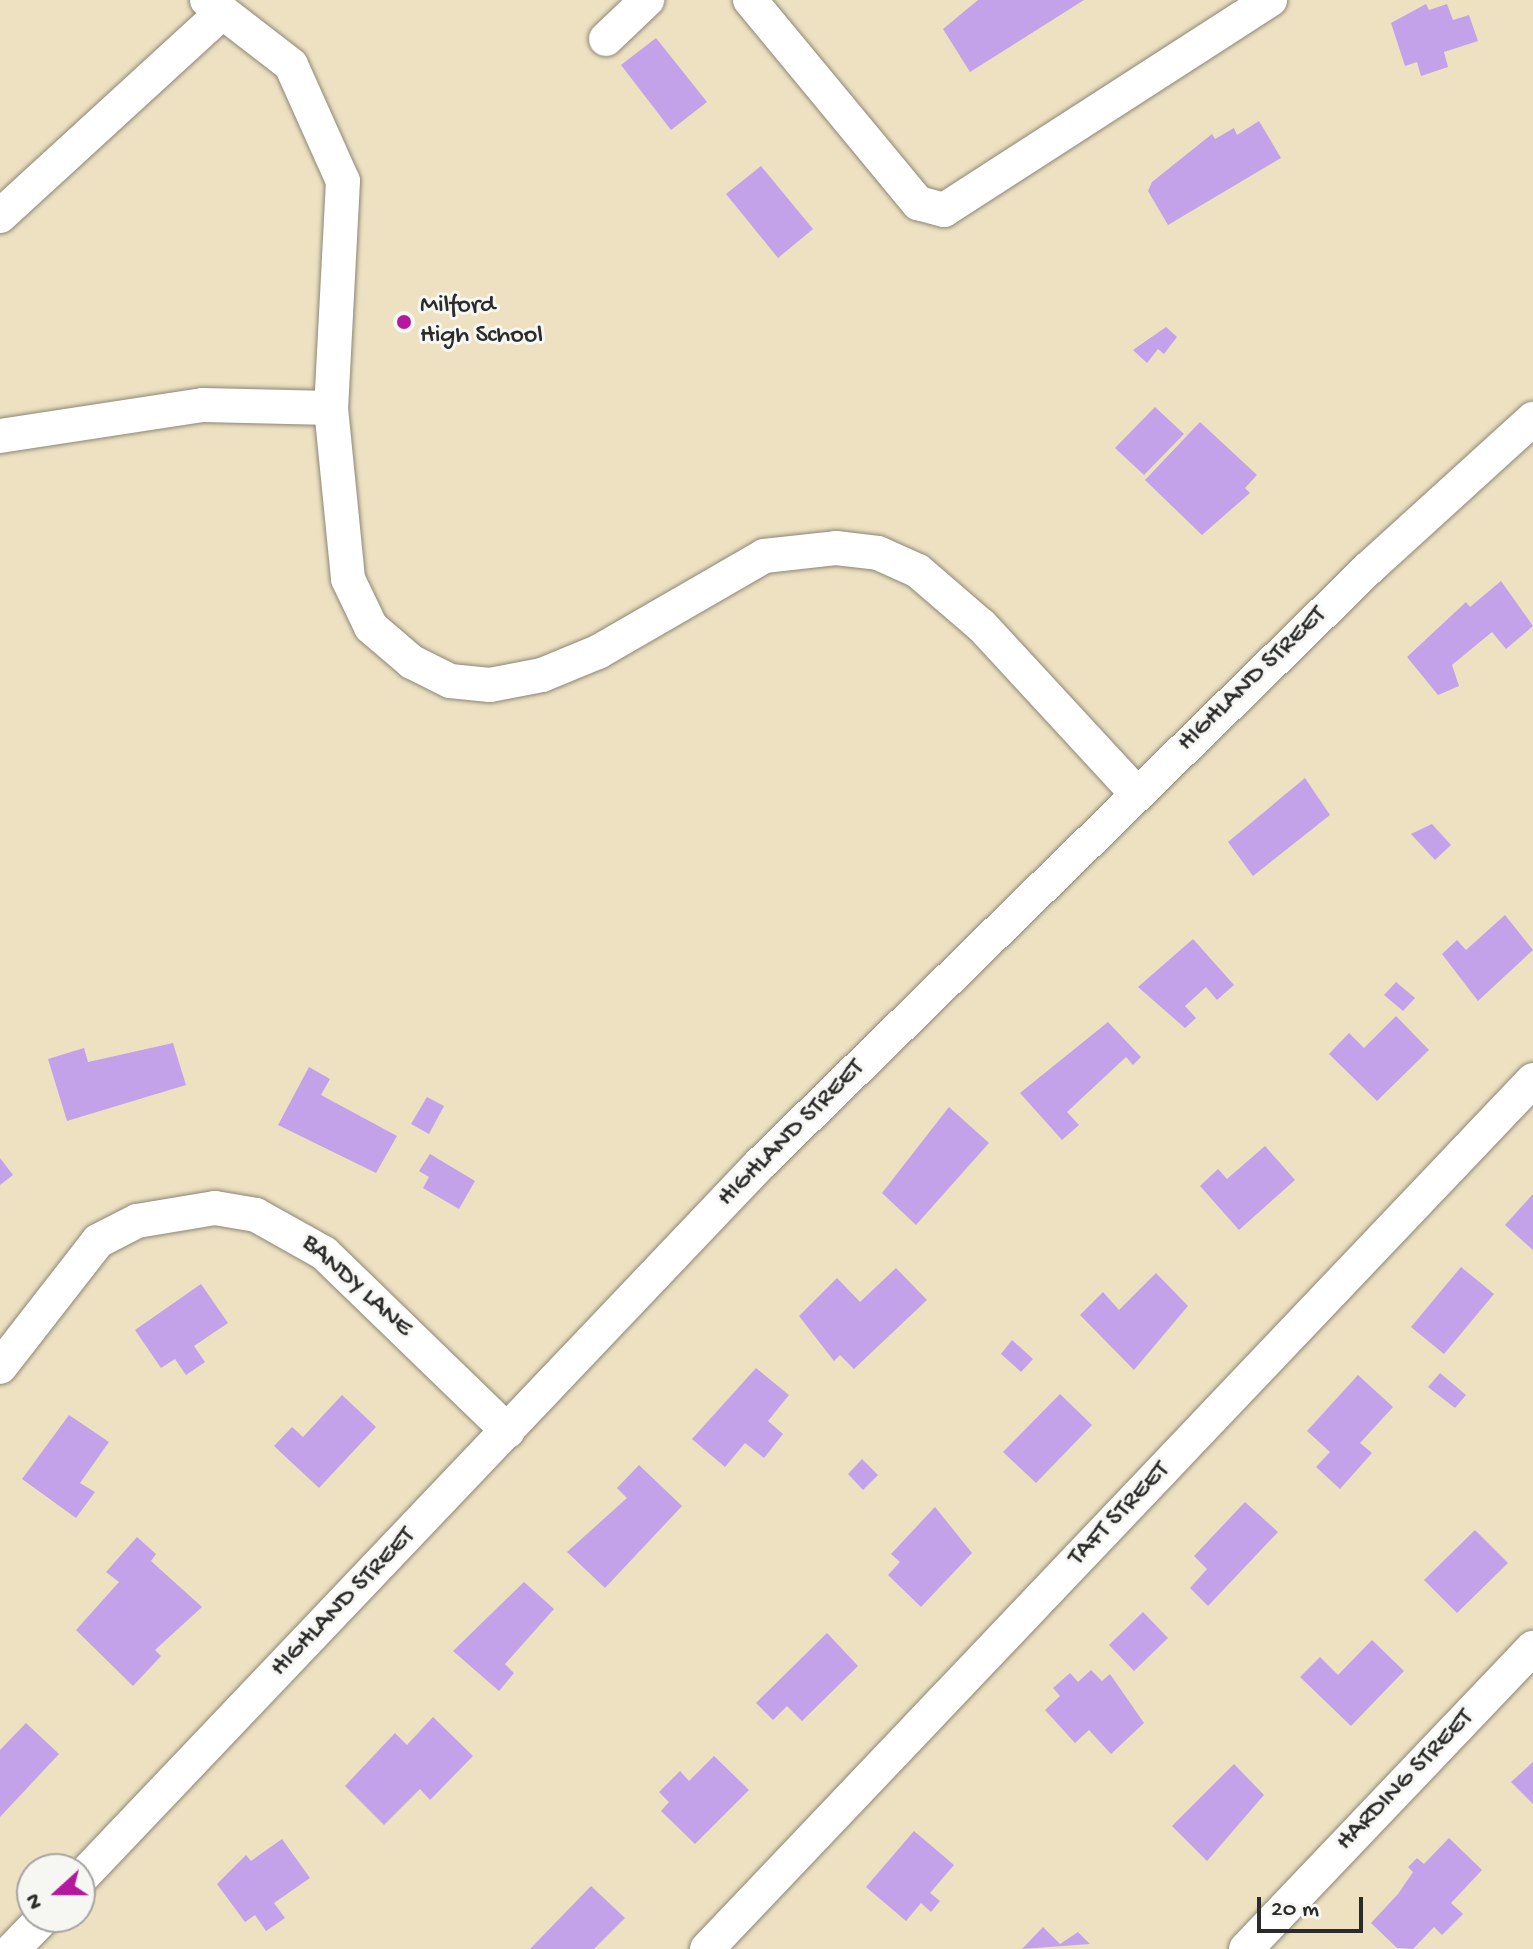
<!DOCTYPE html>
<html>
<head>
<meta charset="utf-8">
<style>
  body { margin:0 }
  #map { position:relative; width:1533px; height:1949px; overflow:hidden; background:#ede1c2; font-family:"Gochi Hand",sans-serif }
  div>[style] { position:absolute }
  [style*='--x'] { left:calc(var(--x)*1px); top:calc(var(--y)*1px); width:calc(var(--w)*1px); rotate:calc(var(--a)*1deg) }
  .building>* { inset:0; background:#c3a2ea }
  .roads { filter:drop-shadow(0 0 2px #8c8676) drop-shadow(0 0 2px #8c8676) }
  .minor>* { height:34px; margin:-17px; padding:0 17px; transform-origin:17px; border-radius:17px; background:#fff }
  .dots>* { width:22px; height:22px; translate:-50% -50%; box-sizing:border-box; border:4px solid #f6f6f2; border-radius:50% }
  span { translate:-50% -50%; white-space:nowrap; text-align:center; line-height:1.15; -webkit-text-stroke:6px #f6f6f2; paint-order:stroke }
  .poi-label { font-size:26px; color:#2b2b2b }
  .left { translate:0 -50%; text-align:left }
  .street-label { font-size:26px; color:#2b2b2b }
  .north { position:absolute; left:16px; top:1853px; width:80px; height:80px; box-sizing:border-box; background:#f6f6f2; border:2px solid #a5a5a2; border-radius:50%; rotate:249deg; font-size:22px; font-weight:700; line-height:32px; text-align:center; color:#2b2b2b }
  .north::after { content:''; display:block; margin:auto; width:28px; height:36px; background:#b5179e; clip-path:polygon(50% 0,100% 100%,50% 72%,0 100%) }
  .scale { position:absolute; left:1257px; top:1897px; width:106px; height:36px; box-sizing:border-box; border:4px solid #2b2b2b; border-top:0; padding-left:10px; font-size:24px; line-height:28px; white-space:nowrap; color:#2b2b2b; -webkit-text-stroke:6px #f6f6f2; paint-order:stroke }
</style>
</head>
<body>
<div id="map">
  <div class="building">
    <i style="clip-path:polygon(978px 0,1084px 0,970px 72px,943px 29px)"></i>
    <i style="clip-path:polygon(1426px 4px,1429px 10px,1447px 4px,1453px 20px,1469px 15px,1478px 41px,1444px 52px,1448px 67px,1421px 76px,1417px 62px,1405px 66px,1391px 23px)"></i>
    <i style="clip-path:polygon(656px 38px,707px 102px,671px 130px,621px 65px)"></i>
    <i style="clip-path:polygon(1259px 121px,1281px 158px,1168px 225px,1148px 191px,1152px 182px,1212px 134px,1215px 139px,1234px 128px,1237px 135px)"></i>
    <i style="clip-path:polygon(761px 166px,813px 229px,778px 258px,726px 194px)"></i>
    <i style="clip-path:polygon(1166px 327px,1177px 337px,1164px 354px,1158px 349px,1147px 363px,1133px 350px)"></i>
    <i style="clip-path:polygon(1155px 407px,1184px 434px,1144px 475px,1115px 448px)"></i>
    <i style="clip-path:polygon(1200px 422px,1257px 475px,1245px 488px,1250px 493px,1202px 535px,1145px 480px)"></i>
    <i style="clip-path:polygon(1501px 581px,1533px 626px,1506px 649px,1492px 632px,1452px 665px,1459px 686px,1438px 695px,1407px 657px,1466px 602px,1470px 607px)"></i>
    <i style="clip-path:polygon(1305px 778px,1330px 815px,1253px 876px,1228px 842px)"></i>
    <i style="clip-path:polygon(1432px 824px,1451px 845px,1435px 860px,1411px 834px)"></i>
    <i style="clip-path:polygon(1505px 915px,1533px 950px,1478px 1001px,1442px 954px,1457px 940px,1466px 950px)"></i>
    <i style="clip-path:polygon(1193px 939px,1234px 985px,1217px 1000px,1206px 987px,1185px 1006px,1196px 1018px,1185px 1028px,1138px 987px)"></i>
    <i style="clip-path:polygon(1396px 982px,1415px 998px,1403px 1011px,1384px 995px)"></i>
    <i style="clip-path:polygon(1396px 1016px,1429px 1050px,1377px 1101px,1329px 1054px,1349px 1033px,1364px 1048px)"></i>
    <i style="clip-path:polygon(1108px 1022px,1141px 1057px,1133px 1065px,1126px 1057px,1067px 1112px,1079px 1125px,1062px 1140px,1020px 1093px)"></i>
    <i style="clip-path:polygon(173px 1043px,186px 1085px,67px 1121px,48px 1059px,84px 1048px,88px 1062px)"></i>
    <i style="clip-path:polygon(309px 1067px,330px 1079px,321px 1095px,397px 1136px,376px 1173px,278px 1125px)"></i>
    <i style="clip-path:polygon(427px 1097px,444px 1106px,429px 1134px,411px 1124px)"></i>
    <i style="clip-path:polygon(949px 1107px,989px 1143px,916px 1225px,882px 1193px)"></i>
    <i style="clip-path:polygon(1265px 1146px,1295px 1180px,1239px 1230px,1200px 1186px,1218px 1169px,1227px 1179px)"></i>
    <i style="clip-path:polygon(430px 1154px,475px 1181px,459px 1209px,423px 1188px,429px 1177px,419px 1171px)"></i>
    <i style="clip-path:polygon(0 1158px,13px 1175px,0 1185px)"></i>
    <i style="clip-path:polygon(1533px 1194px,1533px 1250px,1505px 1225px)"></i>
    <i style="clip-path:polygon(1461px 1267px,1494px 1294px,1444px 1354px,1411px 1327px)"></i>
    <i style="clip-path:polygon(896px 1268px,927px 1300px,854px 1369px,840px 1355px,834px 1361px,799px 1316px,837px 1278px,860px 1302px)"></i>
    <i style="clip-path:polygon(1156px 1273px,1188px 1306px,1134px 1370px,1080px 1315px,1103px 1292px,1119px 1310px)"></i>
    <i style="clip-path:polygon(201px 1284px,228px 1323px,194px 1346px,205px 1362px,186px 1375px,175px 1359px,161px 1368px,135px 1330px)"></i>
    <i style="clip-path:polygon(1012px 1340px,1033px 1359px,1021px 1372px,1001px 1354px)"></i>
    <i style="clip-path:polygon(756px 1368px,789px 1395px,768px 1421px,783px 1434px,764px 1458px,745px 1443px,725px 1467px,692px 1439px)"></i>
    <i style="clip-path:polygon(1440px 1373px,1466px 1395px,1455px 1408px,1428px 1387px)"></i>
    <i style="clip-path:polygon(1358px 1375px,1393px 1407px,1360px 1443px,1372px 1453px,1340px 1489px,1316px 1467px,1330px 1452px,1307px 1431px)"></i>
    <i style="clip-path:polygon(1060px 1394px,1092px 1425px,1036px 1483px,1003px 1452px)"></i>
    <i style="clip-path:polygon(342px 1395px,376px 1427px,319px 1488px,274px 1446px,292px 1427px,303px 1437px)"></i>
    <i style="clip-path:polygon(69px 1415px,109px 1442px,80px 1483px,95px 1492px,76px 1518px,22px 1479px)"></i>
    <i style="clip-path:polygon(862px 1459px,878px 1475px,863px 1490px,848px 1474px)"></i>
    <i style="clip-path:polygon(639px 1465px,682px 1506px,605px 1588px,567px 1552px,627px 1498px,617px 1488px)"></i>
    <i style="clip-path:polygon(1245px 1502px,1278px 1532px,1208px 1606px,1190px 1588px,1207px 1569px,1194px 1556px)"></i>
    <i style="clip-path:polygon(935px 1507px,972px 1553px,921px 1607px,888px 1575px,900px 1562px,891px 1554px)"></i>
    <i style="clip-path:polygon(1475px 1530px,1508px 1563px,1457px 1613px,1424px 1580px)"></i>
    <i style="clip-path:polygon(137px 1537px,156px 1554px,151px 1561px,202px 1607px,155px 1650px,161px 1656px,133px 1686px,76px 1630px,119px 1582px,106px 1572px)"></i>
    <i style="clip-path:polygon(524px 1582px,554px 1609px,505px 1664px,514px 1673px,499px 1691px,453px 1651px)"></i>
    <i style="clip-path:polygon(1143px 1612px,1168px 1638px,1134px 1671px,1109px 1645px)"></i>
    <i style="clip-path:polygon(827px 1633px,858px 1666px,802px 1721px,787px 1706px,773px 1720px,756px 1703px)"></i>
    <i style="clip-path:polygon(1372px 1640px,1404px 1671px,1351px 1726px,1300px 1677px,1320px 1657px,1338px 1675px)"></i>
    <i style="clip-path:polygon(1091px 1670px,1102px 1681px,1110px 1674px,1144px 1723px,1111px 1754px,1089px 1730px,1075px 1743px,1045px 1710px,1060px 1696px,1053px 1688px,1070px 1673px,1078px 1682px)"></i>
    <i style="clip-path:polygon(433px 1717px,473px 1756px,430px 1800px,420px 1789px,384px 1825px,345px 1786px,395px 1733px,407px 1745px)"></i>
    <i style="clip-path:polygon(26px 1723px,59px 1754px,0 1817px,0 1750px)"></i>
    <i style="clip-path:polygon(714px 1756px,749px 1790px,695px 1844px,661px 1811px,669px 1802px,659px 1792px,680px 1771px,689px 1781px)"></i>
    <i style="clip-path:polygon(1533px 1762px,1533px 1804px,1511px 1782px)"></i>
    <i style="clip-path:polygon(1234px 1764px,1264px 1795px,1207px 1861px,1172px 1826px)"></i>
    <i style="clip-path:polygon(914px 1831px,954px 1865px,930px 1893px,940px 1901px,931px 1912px,921px 1903px,906px 1921px,866px 1887px)"></i>
    <i style="clip-path:polygon(1449px 1838px,1482px 1870px,1451px 1903px,1463px 1914px,1442px 1935px,1434px 1927px,1413px 1949px,1397px 1948px,1371px 1923px,1398px 1894px,1413px 1872px,1408px 1867px,1417px 1858px,1424px 1864px)"></i>
    <i style="clip-path:polygon(282px 1839px,310px 1878px,274px 1903px,285px 1918px,266px 1931px,255px 1915px,245px 1922px,217px 1884px,246px 1855px,251px 1861px)"></i>
    <i style="clip-path:polygon(591px 1886px,625px 1918px,594px 1949px,530px 1949px)"></i>
    <i style="clip-path:polygon(1043px 1927px,1060px 1944px,1078px 1932px,1090px 1944px,1022px 1949px)"></i>
  </div>
  <div class="roads">
    <div class="minor">
      <i style="--x:207;--y:0;--w:106;--a:37.7"></i>
      <i style="--x:291;--y:65;--w:127;--a:65.9"></i>
      <i style="--x:343;--y:181;--w:227;--a:93"></i>
      <i style="--x:750;--y:0;--w:264;--a:50.4"></i>
      <i style="--x:918;--y:203;--w:27;--a:15"></i>
      <i style="--x:944;--y:210;--w:388;--a:-32.8"></i>
      <i style="--x:606;--y:39;--w:57;--a:-43.6"></i>
      <i style="--x:0;--y:216;--w:302;--a:-42.5"></i>
      <i style="--x:0;--y:436;--w:205;--a:-8.7"></i>
      <i style="--x:203;--y:405;--w:128;--a:1.3"></i>
      <i style="--x:331;--y:408;--w:172;--a:84.3"></i>
      <i style="--x:348;--y:579;--w:53;--a:64.4"></i>
      <i style="--x:371;--y:627;--w:54;--a:40.5"></i>
      <i style="--x:412;--y:662;--w:42;--a:26.6"></i>
      <i style="--x:450;--y:681;--w:40;--a:5.7"></i>
      <i style="--x:490;--y:685;--w:53;--a:-10.9"></i>
      <i style="--x:542;--y:675;--w:61;--a:-22.3"></i>
      <i style="--x:598;--y:652;--w:192;--a:-30"></i>
      <i style="--x:764;--y:556;--w:72;--a:-6.3"></i>
      <i style="--x:836;--y:548;--w:42;--a:6.8"></i>
      <i style="--x:878;--y:553;--w:44;--a:24.2"></i>
      <i style="--x:918;--y:571;--w:84;--a:40.7"></i>
      <i style="--x:982;--y:626;--w:227;--a:47.3"></i>
      <i style="--x:0;--y:1367;--w:160;--a:-52.1"></i>
      <i style="--x:98;--y:1241;--w:44;--a:-27.1"></i>
      <i style="--x:137;--y:1221;--w:79;--a:-9.5"></i>
      <i style="--x:215;--y:1208;--w:42;--a:9.7"></i>
      <i style="--x:256;--y:1215;--w:78;--a:29.2"></i>
      <i style="--x:324;--y:1253;--w:256;--a:44.1"></i>
      <i style="--x:80;--y:1879;--w:988;--a:-46.44"></i>
      <i style="--x:761;--y:1163;--w:849;--a:-44.38"></i>
      <i style="--x:1368;--y:569;--w:223;--a:-42.3"></i>
      <i style="--x:13;--y:1949;--w:45;--a:-45.9"></i>
      <i style="--x:707;--y:1949;--w:1199;--a:-46.45"></i>
      <i style="--x:1246;--y:1949;--w:416;--a:-46.4"></i>
    </div>
  </div>
  <div class="dots">
    <i style="left:404px;top:322px;background:#b5179e"></i>
  </div>
  <div class="poi-label">
    <span class="left" style="left:420px;top:322px">Milford<br>High School</span>
  </div>
  <div class="street-label">
    <span style="left:1253px;top:680px;rotate:-44deg">HIGHLAND STREET</span>
    <span style="left:792px;top:1134px;rotate:-45deg">HIGHLAND STREET</span>
    <span style="left:356px;top:1287px;rotate:42deg">BANDY LANE</span>
    <span style="left:1120px;top:1515px;rotate:-46deg">TAFT STREET</span>
    <span style="left:344px;top:1603px;rotate:-46deg">HIGHLAND STREET</span>
    <span style="left:1406px;top:1781px;rotate:-46deg">HARDING STREET</span>
  </div>
  <div class="north">N</div>
  <div class="scale">20 m</div>
</div>
</body>
</html>
